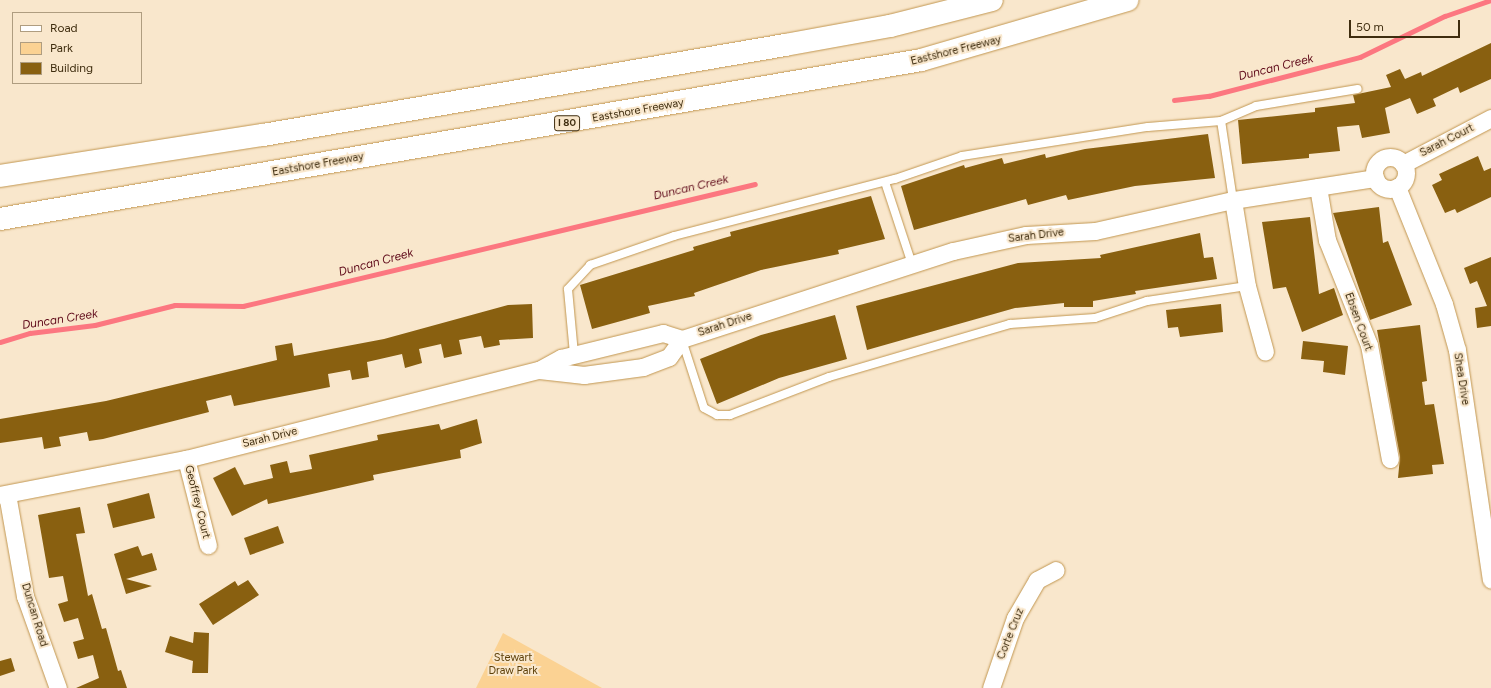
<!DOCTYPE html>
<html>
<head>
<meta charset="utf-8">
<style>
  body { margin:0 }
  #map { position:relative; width:1491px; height:688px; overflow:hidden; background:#f9e7cc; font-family:Figtree,sans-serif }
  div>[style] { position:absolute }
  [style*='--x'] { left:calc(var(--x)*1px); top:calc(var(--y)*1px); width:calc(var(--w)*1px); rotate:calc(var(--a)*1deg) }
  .green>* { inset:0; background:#fbd293 }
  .stream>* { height:4.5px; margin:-2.25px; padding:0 2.25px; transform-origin:2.25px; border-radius:2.25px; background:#fc7780 }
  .building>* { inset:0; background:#896010 }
  .roads { filter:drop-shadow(0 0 1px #c19650) drop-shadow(0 0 1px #c19650) }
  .lane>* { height:8px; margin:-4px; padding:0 4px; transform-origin:4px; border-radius:4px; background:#fff }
  .street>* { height:17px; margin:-8.5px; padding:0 8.5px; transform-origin:8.5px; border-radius:8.5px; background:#fff }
  .street>.ring { margin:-8.5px; padding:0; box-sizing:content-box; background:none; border:17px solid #fff; border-radius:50% }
  .highway>* { height:22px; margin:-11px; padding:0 11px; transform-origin:11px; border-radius:11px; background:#fff }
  span { translate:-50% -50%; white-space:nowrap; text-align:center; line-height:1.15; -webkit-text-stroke:4px #f9e7cc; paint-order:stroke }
  .shield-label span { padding:1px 3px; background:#f9e7cc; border:1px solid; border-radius:3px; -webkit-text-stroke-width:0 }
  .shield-label { font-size:10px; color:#3f2d0f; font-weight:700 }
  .street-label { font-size:11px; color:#3f2d0f }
  .park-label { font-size:11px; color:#5d4009 }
  .water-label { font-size:12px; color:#610d1c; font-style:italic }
  .legend { position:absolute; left:12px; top:12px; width:130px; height:72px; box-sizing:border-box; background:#f9e7cc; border:1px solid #af9d80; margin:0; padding:5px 7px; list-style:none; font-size:12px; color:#3f2d0f }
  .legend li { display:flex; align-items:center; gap:8px; height:20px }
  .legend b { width:20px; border:1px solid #af9d80 }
  .scale { position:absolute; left:1349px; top:20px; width:111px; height:18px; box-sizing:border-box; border:2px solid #3f2d0f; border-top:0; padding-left:5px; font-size:12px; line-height:14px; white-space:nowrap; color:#3f2d0f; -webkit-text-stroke:3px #f9e7cc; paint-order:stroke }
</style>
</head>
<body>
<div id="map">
  <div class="green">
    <i style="clip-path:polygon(503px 633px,602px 688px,476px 688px)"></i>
  </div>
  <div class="stream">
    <i style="--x:1174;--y:100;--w:35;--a:-7"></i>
    <i style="--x:1209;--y:96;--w:156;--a:-14.5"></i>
    <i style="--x:1360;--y:57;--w:94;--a:-25.8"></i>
    <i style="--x:1445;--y:16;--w:49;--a:-19.2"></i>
    <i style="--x:0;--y:342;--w:31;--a:-17"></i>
    <i style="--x:30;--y:333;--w:65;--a:-7"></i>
    <i style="--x:95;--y:325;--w:82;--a:-14"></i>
    <i style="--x:175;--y:305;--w:68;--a:0.8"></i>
    <i style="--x:243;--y:306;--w:526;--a:-13.4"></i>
  </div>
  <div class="building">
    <i style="clip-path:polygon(1491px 43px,1491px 79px,1460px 93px,1458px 87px,1433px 99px,1436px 106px,1417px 114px,1410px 98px,1385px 108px,1390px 133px,1362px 138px,1359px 125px,1337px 127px,1340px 151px,1309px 154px,1309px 158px,1242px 164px,1238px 120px,1315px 112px,1315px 108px,1355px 103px,1353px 95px,1391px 87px,1386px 75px,1400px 69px,1405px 79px,1421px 72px,1422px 76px)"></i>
    <i style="clip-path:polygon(1208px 134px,1215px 178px,1135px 186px,1068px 200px,1066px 195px,1028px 205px,1026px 199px,914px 230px,901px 186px,964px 165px,965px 168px,1002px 158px,1004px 164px,1045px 154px,1046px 158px,1085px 149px)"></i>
    <i style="clip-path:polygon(1478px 156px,1484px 171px,1491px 168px,1491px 197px,1457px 213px,1455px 209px,1445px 213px,1432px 185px,1442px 180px,1439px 174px)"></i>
    <i style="clip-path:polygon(871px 196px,885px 239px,838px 250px,839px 254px,761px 270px,694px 293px,695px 296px,648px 306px,650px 313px,592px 329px,580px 285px,694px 250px,693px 247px,731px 236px,730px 232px)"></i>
    <i style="clip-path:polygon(1379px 207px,1383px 243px,1388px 241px,1412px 305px,1370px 320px,1333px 213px)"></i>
    <i style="clip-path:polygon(1310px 217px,1319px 294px,1334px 288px,1343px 315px,1302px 332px,1286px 287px,1273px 289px,1262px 222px)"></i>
    <i style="clip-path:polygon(1200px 233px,1204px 258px,1213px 257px,1217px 279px,1135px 291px,1136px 294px,1093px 301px,1093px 307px,1064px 307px,1064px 303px,1015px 308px,867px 350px,856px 306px,1018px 263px,1101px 258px,1100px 255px)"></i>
    <i style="clip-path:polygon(1491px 257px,1491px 326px,1477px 328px,1475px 308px,1487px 306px,1477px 281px,1470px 284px,1464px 268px)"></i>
    <i style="clip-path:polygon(532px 304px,533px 338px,499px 340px,500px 345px,484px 348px,481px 336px,459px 340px,462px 354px,444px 358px,441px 344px,419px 349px,422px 363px,405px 368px,402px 354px,367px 362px,369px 377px,352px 380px,350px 370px,328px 374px,330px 387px,234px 406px,231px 395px,206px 401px,209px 412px,103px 439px,89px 441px,87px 432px,59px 437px,61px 446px,44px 449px,42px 437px,0 443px,0 419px,106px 401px,277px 360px,275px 346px,292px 343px,294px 356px,384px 339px,508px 305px)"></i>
    <i style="clip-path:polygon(1221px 304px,1223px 332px,1180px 337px,1178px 327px,1168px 328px,1166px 310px)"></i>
    <i style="clip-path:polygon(835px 315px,847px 359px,779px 378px,717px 404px,700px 359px,761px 335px)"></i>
    <i style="clip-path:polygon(1420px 325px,1427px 381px,1422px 382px,1425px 405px,1434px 404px,1444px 464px,1432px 465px,1433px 474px,1398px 478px,1400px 457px,1377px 330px)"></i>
    <i style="clip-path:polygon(1303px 341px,1348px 346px,1345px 375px,1323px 372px,1324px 361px,1301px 359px)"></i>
    <i style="clip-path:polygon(477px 419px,482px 443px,460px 450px,461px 458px,373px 475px,374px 480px,268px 504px,267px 499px,232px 516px,213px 478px,235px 467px,244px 485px,273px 478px,270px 465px,287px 461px,290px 473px,312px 469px,309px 455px,378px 440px,377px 435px,439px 424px,441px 430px)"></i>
    <i style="clip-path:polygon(149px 493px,155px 518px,113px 528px,107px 504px)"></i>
    <i style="clip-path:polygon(80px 507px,85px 533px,76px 534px,88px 596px,92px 594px,102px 629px,106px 628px,118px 671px,121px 670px,127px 688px,76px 688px,99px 678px,93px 655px,78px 659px,73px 642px,84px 639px,78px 618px,64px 622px,58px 604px,68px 601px,63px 576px,49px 578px,38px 515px)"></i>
    <i style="clip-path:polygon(278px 526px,284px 543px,250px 555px,244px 538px)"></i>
    <i style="clip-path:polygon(138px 546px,142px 556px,152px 553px,157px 570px,126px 579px,152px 586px,126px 594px,114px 554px)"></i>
    <i style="clip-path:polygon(248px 580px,259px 595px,213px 625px,199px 604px,235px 581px,238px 586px)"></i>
    <i style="clip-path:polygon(194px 632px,209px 633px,208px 673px,192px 673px,193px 661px,165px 652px,170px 636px,193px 643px)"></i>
    <i style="clip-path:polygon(11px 658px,15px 671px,0 676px,0 661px)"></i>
  </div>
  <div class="roads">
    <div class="lane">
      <i style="--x:885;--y:182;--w:86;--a:71.8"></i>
      <i style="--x:1233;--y:200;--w:80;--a:-98.6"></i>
      <i style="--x:1221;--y:121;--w:38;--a:-23"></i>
      <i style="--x:1256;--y:106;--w:103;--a:-9.5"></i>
      <i style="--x:682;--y:340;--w:71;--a:72.1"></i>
      <i style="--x:704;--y:408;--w:15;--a:28"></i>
      <i style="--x:717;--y:415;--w:13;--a:0"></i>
      <i style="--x:730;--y:415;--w:106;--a:-21"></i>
      <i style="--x:829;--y:377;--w:189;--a:-16.3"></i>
      <i style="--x:1010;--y:324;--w:85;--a:-4"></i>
      <i style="--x:1095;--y:318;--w:55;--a:-18.1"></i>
      <i style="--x:1147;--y:301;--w:101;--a:-8.5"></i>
      <i style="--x:574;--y:354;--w:65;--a:-95.3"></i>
      <i style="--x:568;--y:289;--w:33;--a:-47"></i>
      <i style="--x:590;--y:265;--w:89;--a:-19"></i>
      <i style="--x:674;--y:236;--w:228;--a:-14.5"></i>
      <i style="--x:895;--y:179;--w:71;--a:-18.9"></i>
      <i style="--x:962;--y:156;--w:188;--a:-8.9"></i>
      <i style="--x:1148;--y:127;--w:73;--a:-4.7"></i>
    </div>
    <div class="street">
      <i class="ring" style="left:1374px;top:157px;width:15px;height:15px"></i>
      <i style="--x:1403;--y:164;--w:99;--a:-27.6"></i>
      <i style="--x:1318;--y:187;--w:54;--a:80.4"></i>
      <i style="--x:1327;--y:240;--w:113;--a:68.2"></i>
      <i style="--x:1369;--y:345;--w:116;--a:79.6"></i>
      <i style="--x:1397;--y:187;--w:126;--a:68.1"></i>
      <i style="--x:1444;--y:304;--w:48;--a:74.2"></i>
      <i style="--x:1457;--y:350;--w:232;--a:81.6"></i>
      <i style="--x:1233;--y:200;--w:87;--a:80.8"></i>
      <i style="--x:1247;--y:286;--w:68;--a:74.7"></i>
      <i style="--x:682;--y:339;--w:285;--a:-18"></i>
      <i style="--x:953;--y:251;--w:75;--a:-12.4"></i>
      <i style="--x:1026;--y:235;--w:69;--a:-3.3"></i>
      <i style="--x:1095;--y:231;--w:141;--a:-12.7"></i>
      <i style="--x:1233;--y:200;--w:144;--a:-8.8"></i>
      <i style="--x:186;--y:459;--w:89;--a:75.7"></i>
      <i style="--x:7;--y:494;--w:104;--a:80"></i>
      <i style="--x:25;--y:596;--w:98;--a:70.3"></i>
      <i style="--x:0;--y:495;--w:189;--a:-11"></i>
      <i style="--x:186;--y:459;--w:364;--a:-14.2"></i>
      <i style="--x:539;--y:370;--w:25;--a:-29"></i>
      <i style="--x:561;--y:358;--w:105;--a:-13.8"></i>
      <i style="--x:663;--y:333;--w:20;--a:18"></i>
      <i style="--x:682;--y:339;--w:22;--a:126"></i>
      <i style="--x:669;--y:357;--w:28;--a:159"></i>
      <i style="--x:643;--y:367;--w:60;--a:172.3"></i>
      <i style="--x:584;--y:375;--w:45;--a:-173.7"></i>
      <i style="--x:991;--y:688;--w:74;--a:-71.1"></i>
      <i style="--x:1015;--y:618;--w:44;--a:-59.9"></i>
      <i style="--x:1037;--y:580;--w:21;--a:-28"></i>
    </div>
    <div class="highway">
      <i style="--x:0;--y:176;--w:266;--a:-8.9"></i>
      <i style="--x:263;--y:135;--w:530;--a:-9.78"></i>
      <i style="--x:785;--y:45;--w:107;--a:-10.3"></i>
      <i style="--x:890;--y:26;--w:105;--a:-14.3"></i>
      <i style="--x:0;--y:219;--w:935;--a:-9.79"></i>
      <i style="--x:921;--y:60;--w:215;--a:-16.2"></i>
    </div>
  </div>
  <div class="shield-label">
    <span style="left:567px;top:123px">I 80</span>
  </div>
  <div class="street-label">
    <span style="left:956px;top:51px;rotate:-14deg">Eastshore Freeway</span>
    <span style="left:638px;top:111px;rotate:-10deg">Eastshore Freeway</span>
    <span style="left:1447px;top:141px;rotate:-27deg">Sarah Court</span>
    <span style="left:318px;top:165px;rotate:-10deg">Eastshore Freeway</span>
    <span style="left:1036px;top:236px;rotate:-7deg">Sarah Drive</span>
    <span style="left:1358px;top:322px;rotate:70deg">Ebsen Court</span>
    <span style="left:725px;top:325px;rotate:-18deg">Sarah Drive</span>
    <span style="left:1461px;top:379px;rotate:81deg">Shea Drive</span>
    <span style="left:270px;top:438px;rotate:-14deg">Sarah Drive</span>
    <span style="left:197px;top:502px;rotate:76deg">Geoffrey Court</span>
    <span style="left:34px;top:615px;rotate:73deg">Duncan Road</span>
    <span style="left:1011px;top:634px;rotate:-68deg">Corte Cruz</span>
  </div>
  <div class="park-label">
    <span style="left:513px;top:665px">Stewart<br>Draw Park</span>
  </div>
  <div class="water-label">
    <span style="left:1276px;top:68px;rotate:-14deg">Duncan Creek</span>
    <span style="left:691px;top:188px;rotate:-13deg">Duncan Creek</span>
    <span style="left:376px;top:263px;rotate:-15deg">Duncan Creek</span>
    <span style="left:60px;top:320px;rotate:-9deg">Duncan Creek</span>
  </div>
  <ul class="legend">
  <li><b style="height:5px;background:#fff"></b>Road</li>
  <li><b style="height:11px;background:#fbd293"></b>Park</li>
  <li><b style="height:11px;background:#896010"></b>Building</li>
  </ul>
  <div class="scale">50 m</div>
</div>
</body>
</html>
